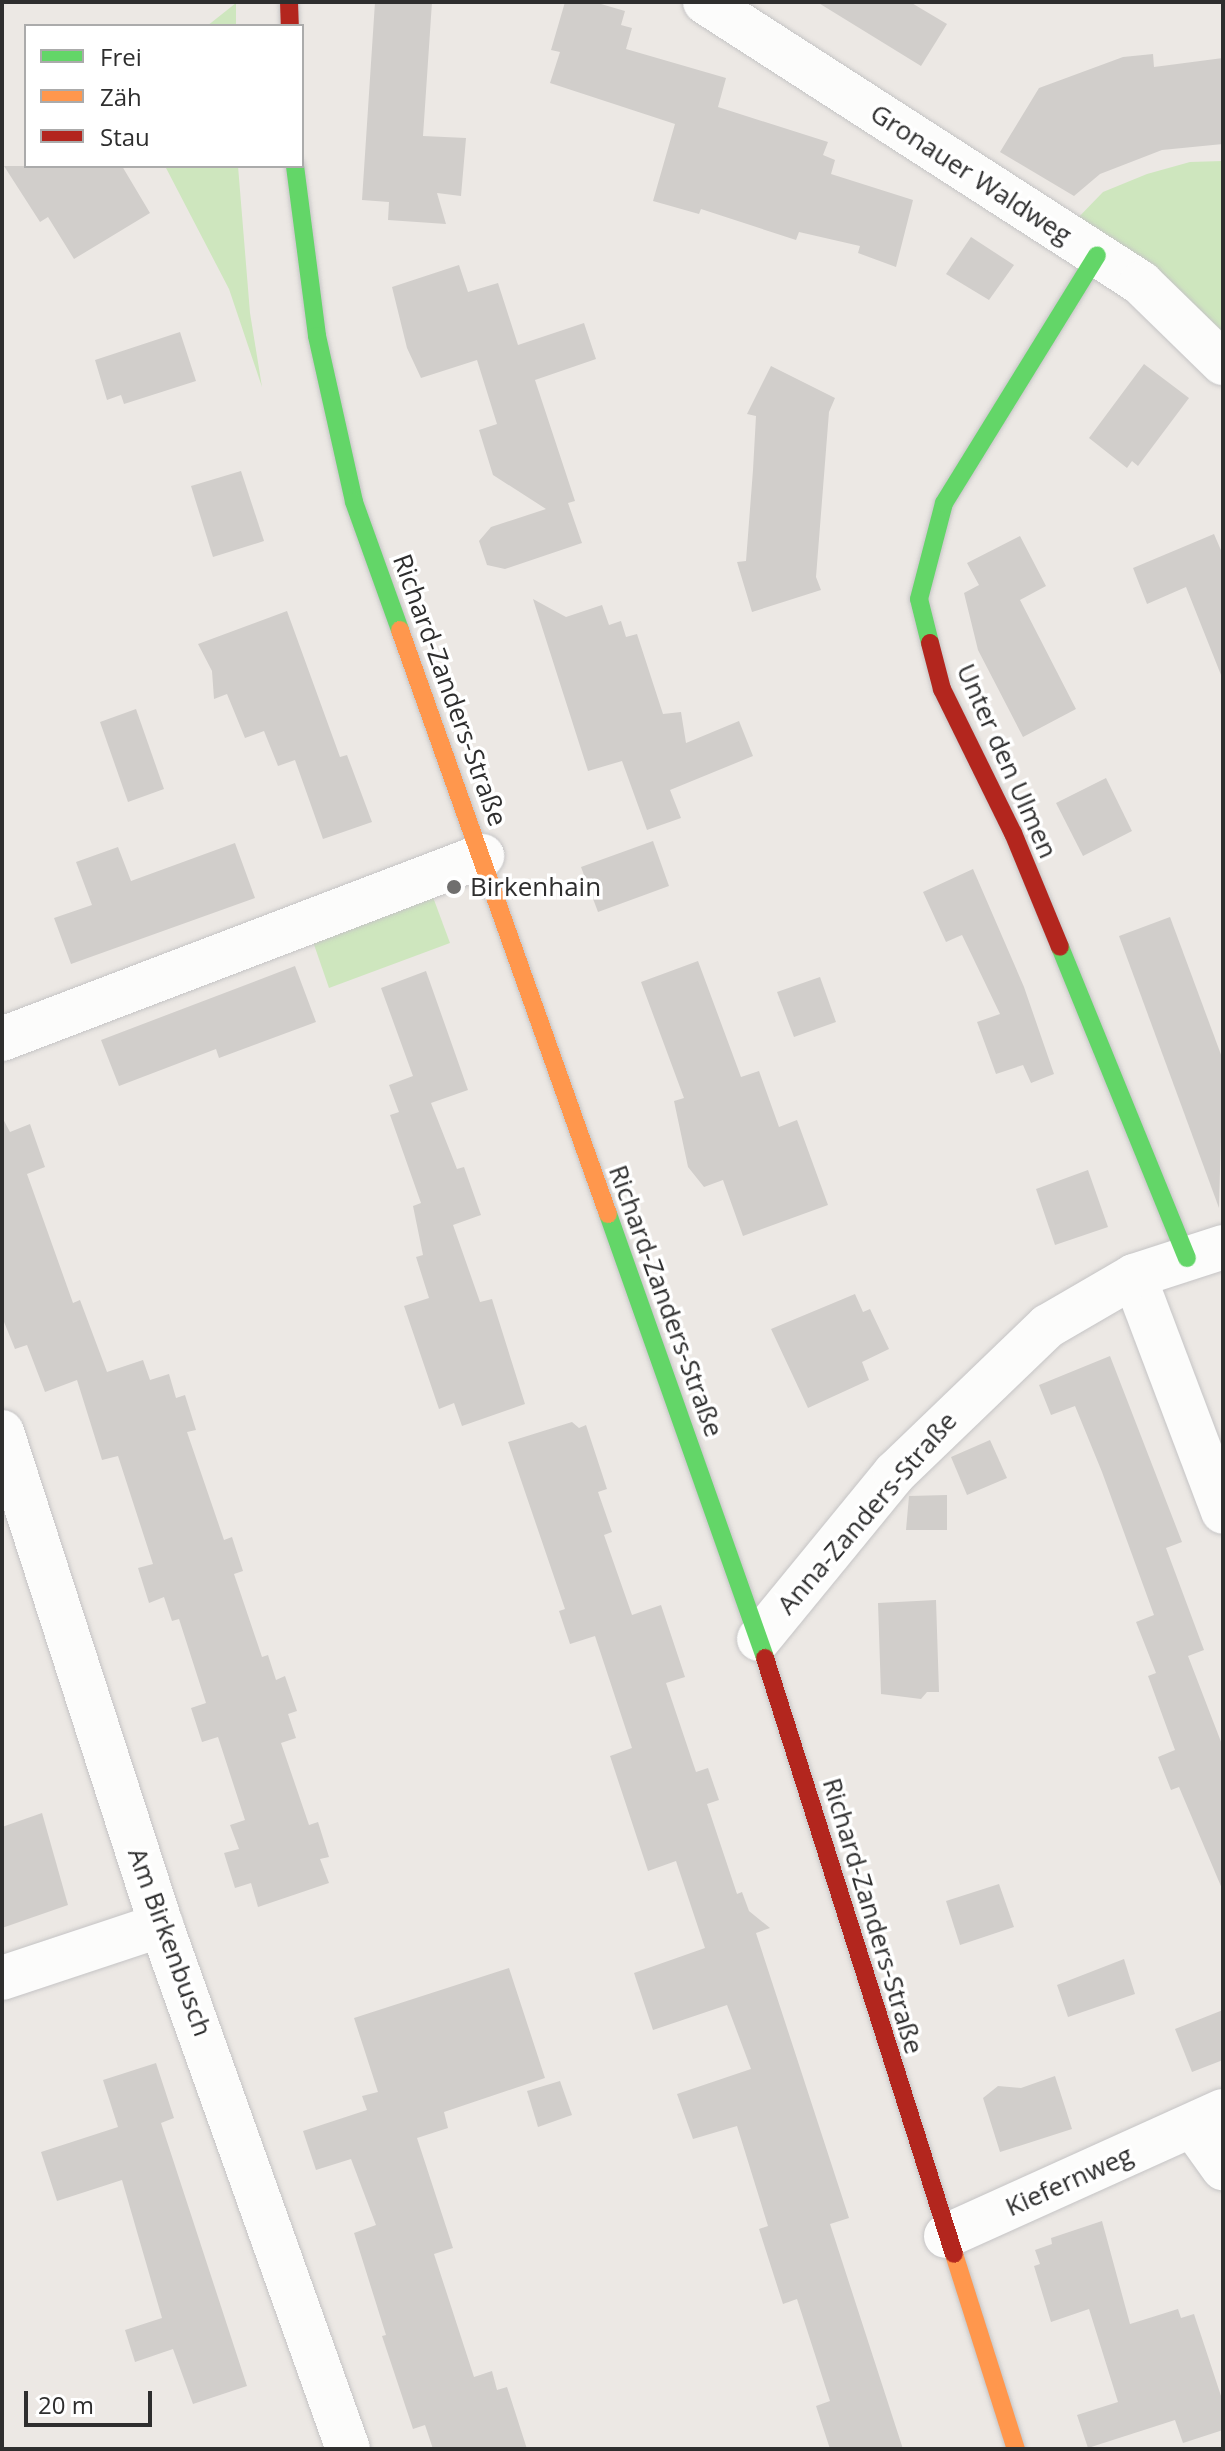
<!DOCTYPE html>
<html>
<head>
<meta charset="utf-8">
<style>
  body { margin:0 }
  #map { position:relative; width:1225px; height:2451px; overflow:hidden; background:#ece8e4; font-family:"Open Sans",sans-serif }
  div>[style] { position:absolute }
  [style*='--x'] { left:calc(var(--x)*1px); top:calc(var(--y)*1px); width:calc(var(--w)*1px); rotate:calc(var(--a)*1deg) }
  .green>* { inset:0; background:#cee6be }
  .building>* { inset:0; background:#d1cecb }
  .roads { filter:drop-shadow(0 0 2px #c5c4c5) drop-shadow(0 0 2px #c5c4c5) }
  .street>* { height:44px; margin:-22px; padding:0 22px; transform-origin:22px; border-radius:22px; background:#fcfcfb }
  .fast>* { height:18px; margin:-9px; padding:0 9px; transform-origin:9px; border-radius:9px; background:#63d668 }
  .slow>* { height:18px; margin:-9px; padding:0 9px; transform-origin:9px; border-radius:9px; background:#ff974d }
  .jam>* { height:18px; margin:-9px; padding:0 9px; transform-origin:9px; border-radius:9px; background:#b3261e }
  .dots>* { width:22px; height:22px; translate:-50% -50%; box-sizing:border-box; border:4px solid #fff; border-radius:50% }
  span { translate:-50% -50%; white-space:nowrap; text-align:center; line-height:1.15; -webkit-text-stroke:7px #fff; paint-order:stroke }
  .street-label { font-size:26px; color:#2e2e2e }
  .poi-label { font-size:26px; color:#2e2e2e }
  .left { translate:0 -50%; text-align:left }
  .frame { position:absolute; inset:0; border:4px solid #2e2e2e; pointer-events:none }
  .legend { position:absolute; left:24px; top:24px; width:280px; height:144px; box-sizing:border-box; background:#fff; border:2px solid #ababab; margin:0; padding:10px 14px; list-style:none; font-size:24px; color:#2e2e2e }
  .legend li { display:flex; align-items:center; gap:16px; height:40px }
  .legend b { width:40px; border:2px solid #ababab }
  .scale { position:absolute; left:24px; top:2391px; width:128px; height:36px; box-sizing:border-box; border:4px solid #2e2e2e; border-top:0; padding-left:10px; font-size:24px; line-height:28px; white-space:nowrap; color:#2e2e2e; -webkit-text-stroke:6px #fff; paint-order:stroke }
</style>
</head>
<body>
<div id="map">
  <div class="green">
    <i style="clip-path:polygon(236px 3px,236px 26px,207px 26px)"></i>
    <i style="clip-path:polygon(1223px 161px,1223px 340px,1072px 224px,1103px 192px,1147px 174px,1190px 162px)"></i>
    <i style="clip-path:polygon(165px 166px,238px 166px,250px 313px,262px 387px,229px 289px)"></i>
    <i style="clip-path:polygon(430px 889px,450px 943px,329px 988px,310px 933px)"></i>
  </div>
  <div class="building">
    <i style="clip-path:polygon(375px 2px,432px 2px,423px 136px,466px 138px,461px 196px,437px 193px,446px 224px,388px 220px,389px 202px,362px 200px)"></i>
    <i style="clip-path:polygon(565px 2px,594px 2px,625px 11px,621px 25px,632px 28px,626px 49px,726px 78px,718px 107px,828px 142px,823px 155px,835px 160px,831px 174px,913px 200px,896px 267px,858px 253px,860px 246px,799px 232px,796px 240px,701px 209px,699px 214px,653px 201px,675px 124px,550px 83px,560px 52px,551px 50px)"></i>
    <i style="clip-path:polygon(817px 2px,910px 2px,947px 24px,921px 66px)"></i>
    <i style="clip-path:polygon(1153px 54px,1154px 67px,1223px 58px,1223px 144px,1162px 150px,1100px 174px,1074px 196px,1000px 152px,1039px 88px,1123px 57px)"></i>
    <i style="clip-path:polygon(4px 166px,122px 166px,150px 213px,74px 259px,48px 217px,40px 222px)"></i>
    <i style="clip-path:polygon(971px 237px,1014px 265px,989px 300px,946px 274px)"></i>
    <i style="clip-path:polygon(459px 265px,468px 292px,498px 283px,518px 345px,584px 323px,596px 359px,535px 380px,575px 501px,568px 503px,582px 543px,505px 569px,487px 565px,479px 541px,491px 527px,546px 509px,493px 475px,479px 430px,497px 424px,477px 360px,421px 378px,407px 348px,392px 287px)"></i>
    <i style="clip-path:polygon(180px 332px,196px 381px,124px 404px,121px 395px,107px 400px,95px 360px)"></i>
    <i style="clip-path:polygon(1144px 364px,1189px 398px,1138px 466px,1132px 461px,1127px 468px,1089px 438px)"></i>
    <i style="clip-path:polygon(771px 366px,835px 398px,829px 412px,816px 577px,821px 590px,752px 612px,737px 562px,746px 561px,753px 470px,756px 416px,747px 414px)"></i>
    <i style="clip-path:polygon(241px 471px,264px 541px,213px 557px,191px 486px)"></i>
    <i style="clip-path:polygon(1214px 534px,1223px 555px,1221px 675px,1186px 587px,1147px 604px,1133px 568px)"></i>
    <i style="clip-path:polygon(1020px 536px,1046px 586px,1020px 600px,1076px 709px,1023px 737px,978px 650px,964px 593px,979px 585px,967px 563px)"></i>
    <i style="clip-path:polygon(533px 599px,566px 617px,602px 605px,609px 625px,621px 621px,626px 637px,637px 634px,663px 714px,681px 712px,686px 743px,739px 721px,753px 756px,670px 790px,681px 818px,647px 830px,622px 761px,588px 771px)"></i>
    <i style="clip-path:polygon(287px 611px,340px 757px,347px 755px,372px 822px,323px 839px,295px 760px,278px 766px,264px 731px,245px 738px,227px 694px,214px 699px,212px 671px,198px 644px)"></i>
    <i style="clip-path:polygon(136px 709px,164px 789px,128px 802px,100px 722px)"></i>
    <i style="clip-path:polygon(1106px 778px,1132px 831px,1083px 856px,1056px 803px)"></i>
    <i style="clip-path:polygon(653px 841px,669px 886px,598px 912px,581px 867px)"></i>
    <i style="clip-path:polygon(235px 843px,255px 898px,71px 964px,54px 918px,92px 905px,76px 862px,118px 847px,131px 881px)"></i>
    <i style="clip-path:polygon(973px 869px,1024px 987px,1054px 1074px,1031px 1083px,1023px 1065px,996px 1074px,977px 1022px,1000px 1014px,962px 935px,946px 942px,923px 892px)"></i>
    <i style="clip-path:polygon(1170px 917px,1223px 1060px,1219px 1208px,1119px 936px)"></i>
    <i style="clip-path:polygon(698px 961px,741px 1077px,759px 1071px,779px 1127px,797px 1120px,828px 1205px,743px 1236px,723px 1180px,704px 1187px,688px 1167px,674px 1101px,684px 1098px,641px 982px)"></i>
    <i style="clip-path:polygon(295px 966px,316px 1022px,219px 1058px,216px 1049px,119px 1086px,101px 1040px)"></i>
    <i style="clip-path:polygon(426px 971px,468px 1090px,431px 1103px,457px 1169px,464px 1167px,481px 1215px,453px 1225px,480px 1302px,492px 1299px,525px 1404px,462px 1426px,454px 1403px,439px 1409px,404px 1306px,429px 1298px,416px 1257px,423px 1255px,413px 1206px,421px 1203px,390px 1115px,399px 1112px,389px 1085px,413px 1076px,381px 988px)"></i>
    <i style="clip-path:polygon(820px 977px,836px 1022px,794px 1037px,777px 992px)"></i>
    <i style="clip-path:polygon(2px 1117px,10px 1132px,30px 1124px,45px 1167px,27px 1174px,73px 1303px,80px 1300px,107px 1372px,143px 1360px,150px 1380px,169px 1374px,176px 1398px,185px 1395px,196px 1430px,187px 1432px,224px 1540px,232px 1537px,243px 1571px,234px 1574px,262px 1657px,268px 1655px,276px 1680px,285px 1676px,297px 1711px,288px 1714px,296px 1738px,281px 1743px,309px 1825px,318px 1822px,329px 1857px,320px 1859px,329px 1883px,258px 1907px,251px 1883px,235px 1888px,224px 1853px,239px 1849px,230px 1825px,245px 1820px,218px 1737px,202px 1742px,191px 1708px,206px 1703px,179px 1619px,172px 1621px,164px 1597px,149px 1603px,138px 1568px,153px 1564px,118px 1456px,102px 1460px,77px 1380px,45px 1392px,27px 1345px,15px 1349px,2px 1317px)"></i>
    <i style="clip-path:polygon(1088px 1170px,1108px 1227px,1055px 1245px,1036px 1189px)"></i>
    <i style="clip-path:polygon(855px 1294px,863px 1312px,870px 1309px,889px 1349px,862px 1362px,869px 1380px,808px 1408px,771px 1329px)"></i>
    <i style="clip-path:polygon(1110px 1356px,1182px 1542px,1166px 1548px,1204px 1650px,1188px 1656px,1223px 1747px,1223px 1891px,1179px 1787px,1171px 1790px,1158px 1757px,1175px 1750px,1148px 1676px,1156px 1673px,1136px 1622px,1154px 1615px,1102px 1472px,1075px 1406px,1051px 1415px,1039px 1385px)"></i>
    <i style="clip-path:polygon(572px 1422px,579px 1428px,586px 1425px,607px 1489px,598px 1492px,612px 1532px,604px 1535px,632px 1615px,661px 1605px,685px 1677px,666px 1683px,696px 1772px,708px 1768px,719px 1800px,707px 1804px,737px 1894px,742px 1892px,749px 1911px,770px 1928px,756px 1933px,849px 2218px,830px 2224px,903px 2449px,830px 2449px,816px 2406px,830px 2401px,797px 2299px,783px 2304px,759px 2229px,768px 2226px,737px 2126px,693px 2139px,677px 2094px,751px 2069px,727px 2005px,653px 2030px,634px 1973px,705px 1948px,676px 1861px,648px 1871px,610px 1756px,632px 1748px,595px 1636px,570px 1644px,559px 1611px,565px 1609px,508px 1442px)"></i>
    <i style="clip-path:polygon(990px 1440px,1007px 1478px,967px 1495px,951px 1457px)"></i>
    <i style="clip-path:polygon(947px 1495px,947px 1530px,906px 1530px,909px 1496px)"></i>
    <i style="clip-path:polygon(936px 1600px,939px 1692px,927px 1692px,921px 1699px,881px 1694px,878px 1603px)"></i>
    <i style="clip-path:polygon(42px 1813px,68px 1905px,2px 1928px,2px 1827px)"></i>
    <i style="clip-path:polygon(999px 1884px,1014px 1927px,960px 1945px,946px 1901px)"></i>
    <i style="clip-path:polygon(1124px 1959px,1135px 1994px,1068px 2017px,1057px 1985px)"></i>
    <i style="clip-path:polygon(509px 1968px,545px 2078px,444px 2112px,448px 2128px,417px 2138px,453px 2248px,434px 2254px,474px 2377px,492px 2371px,497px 2390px,507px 2387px,527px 2449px,433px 2449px,425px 2425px,413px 2429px,382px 2336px,386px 2335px,354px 2233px,376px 2225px,351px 2159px,316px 2170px,303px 2131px,367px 2110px,362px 2096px,378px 2092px,354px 2018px)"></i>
    <i style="clip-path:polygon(1223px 2010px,1223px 2060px,1192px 2072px,1175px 2029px)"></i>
    <i style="clip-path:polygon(156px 2063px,174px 2118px,161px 2123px,247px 2386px,193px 2404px,173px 2349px,135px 2362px,125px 2330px,162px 2318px,122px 2180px,57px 2201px,41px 2152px,118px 2127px,103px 2080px)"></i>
    <i style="clip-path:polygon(1055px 2076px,1072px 2129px,1000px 2152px,983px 2098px,998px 2086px,1021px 2088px)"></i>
    <i style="clip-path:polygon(560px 2081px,572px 2115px,538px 2127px,527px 2091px)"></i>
    <i style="clip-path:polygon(1102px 2221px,1130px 2324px,1178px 2309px,1181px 2318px,1194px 2314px,1223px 2402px,1223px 2430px,1183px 2443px,1175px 2420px,1088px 2448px,1077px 2415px,1118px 2402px,1089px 2309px,1051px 2322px,1034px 2266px,1040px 2264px,1035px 2250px,1052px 2244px,1051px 2238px)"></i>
  </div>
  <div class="roads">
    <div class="street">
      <i style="--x:705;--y:2;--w:519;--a:32.8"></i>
      <i style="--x:1141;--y:283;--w:115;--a:44.3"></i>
      <i style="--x:2;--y:1039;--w:514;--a:-20.87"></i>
      <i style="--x:1134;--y:1276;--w:252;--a:69.3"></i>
      <i style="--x:2;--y:1432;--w:518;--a:72.12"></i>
      <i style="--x:161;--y:1925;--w:556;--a:70.36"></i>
      <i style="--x:759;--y:1639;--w:215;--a:-50.7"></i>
      <i style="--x:895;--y:1473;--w:212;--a:-43.9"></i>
      <i style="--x:1048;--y:1326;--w:99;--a:-30.2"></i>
      <i style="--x:1134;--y:1276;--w:94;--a:-18"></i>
      <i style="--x:2;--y:1978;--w:168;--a:-18.4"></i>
      <i style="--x:1193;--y:2126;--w:52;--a:54.5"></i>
      <i style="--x:946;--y:2236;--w:304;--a:-24.3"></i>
    </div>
    <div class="fast">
      <i style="--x:295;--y:166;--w:171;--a:82.6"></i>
      <i style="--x:317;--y:336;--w:170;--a:77.4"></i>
      <i style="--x:354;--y:502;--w:136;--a:70.2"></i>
      <i style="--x:930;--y:643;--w:45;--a:-104"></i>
      <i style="--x:919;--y:599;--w:99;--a:-75.4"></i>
      <i style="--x:944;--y:503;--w:291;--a:-58.3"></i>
      <i style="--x:1060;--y:947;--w:336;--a:67.8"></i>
      <i style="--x:608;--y:1214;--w:471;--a:70.5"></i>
    </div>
    <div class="slow">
      <i style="--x:400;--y:630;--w:620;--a:70.4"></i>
      <i style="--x:954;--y:2254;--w:205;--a:72.4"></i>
    </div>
    <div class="jam">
      <i style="--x:289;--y:2;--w:24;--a:88"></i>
      <i style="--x:930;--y:643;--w:48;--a:75.4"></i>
      <i style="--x:942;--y:689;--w:161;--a:63.8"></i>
      <i style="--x:1013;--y:833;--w:123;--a:67.6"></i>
      <i style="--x:765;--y:1658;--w:625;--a:72.41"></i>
    </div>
  </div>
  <div class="dots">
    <i style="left:454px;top:887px;background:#706f6e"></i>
  </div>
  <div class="street-label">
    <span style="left:971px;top:174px;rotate:33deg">Gronauer Waldweg</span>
    <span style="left:450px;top:690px;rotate:70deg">Richard-Zanders-Straße</span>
    <span style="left:1007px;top:761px;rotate:66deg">Unter den Ulmen</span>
    <span style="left:666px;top:1301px;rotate:70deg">Richard-Zanders-Straße</span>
    <span style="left:867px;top:1513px;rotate:-49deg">Anna-Zanders-Straße</span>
    <span style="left:873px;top:1916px;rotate:73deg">Richard-Zanders-Straße</span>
    <span style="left:170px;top:1942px;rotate:70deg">Am Birkenbusch</span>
    <span style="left:1069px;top:2181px;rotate:-24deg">Kiefernweg</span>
  </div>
  <div class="poi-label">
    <span class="left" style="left:470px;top:887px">Birkenhain</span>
  </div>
  <div class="frame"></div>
  <ul class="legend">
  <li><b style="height:10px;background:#63d668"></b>Frei</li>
  <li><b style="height:10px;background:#ff974d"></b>Zäh</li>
  <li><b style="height:10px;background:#b3261e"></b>Stau</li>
  </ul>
  <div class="scale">20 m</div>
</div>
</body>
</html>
